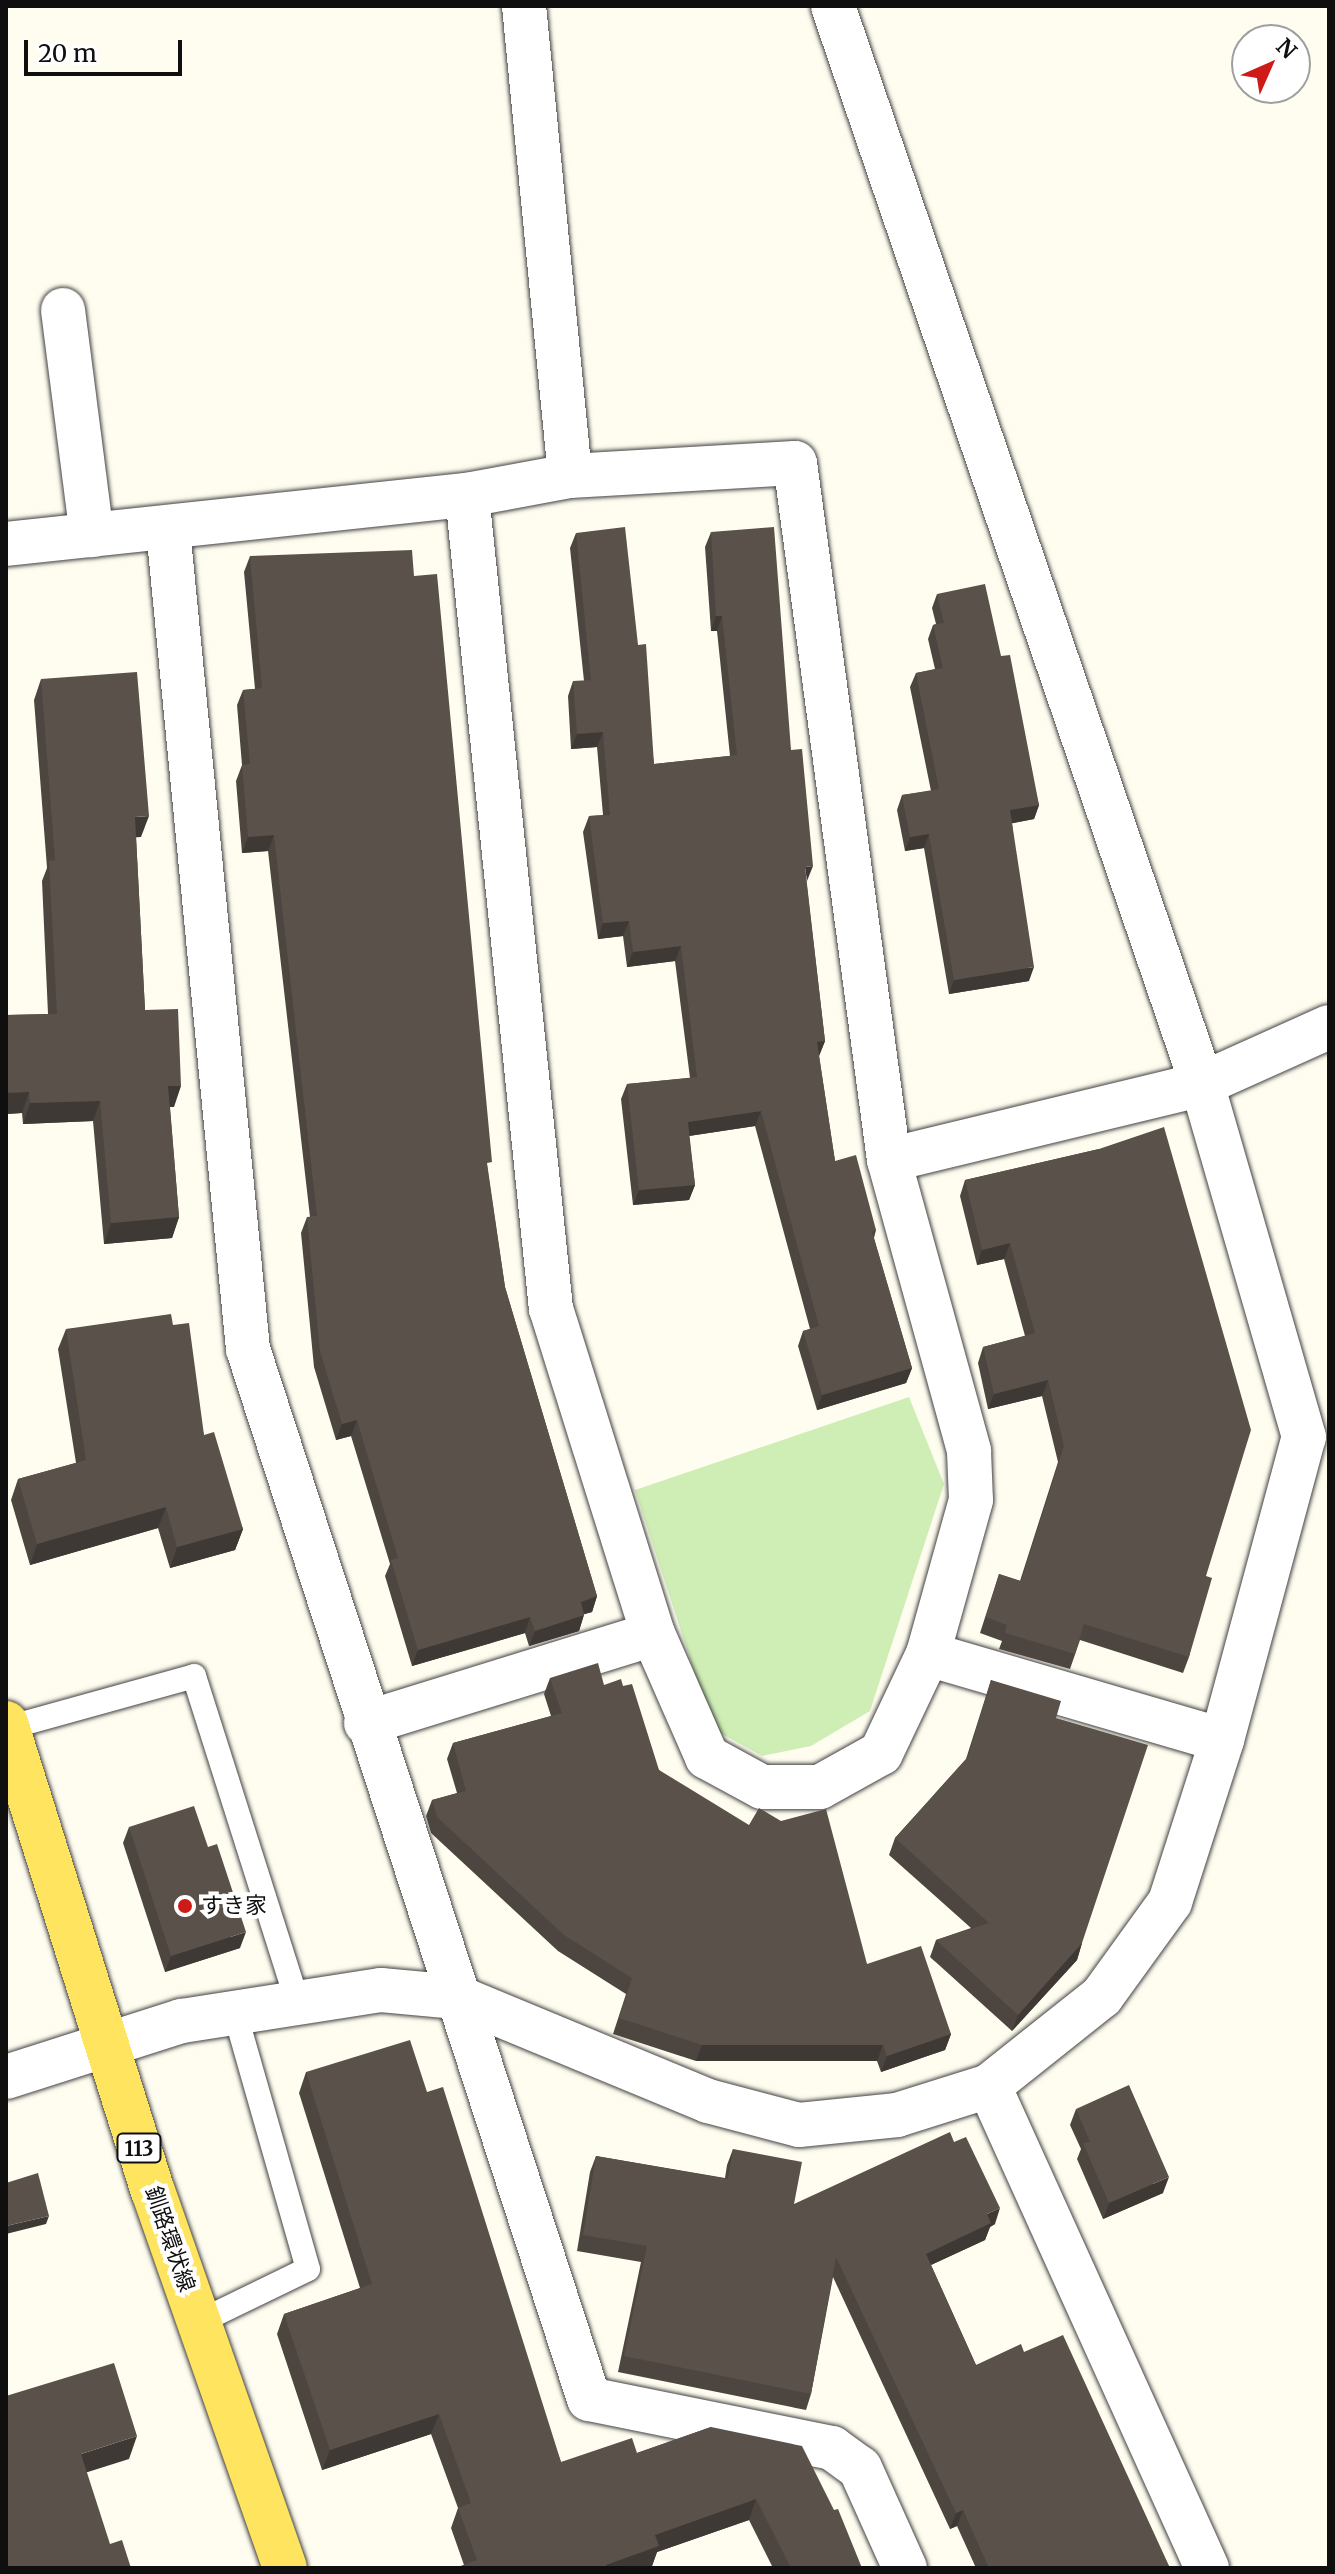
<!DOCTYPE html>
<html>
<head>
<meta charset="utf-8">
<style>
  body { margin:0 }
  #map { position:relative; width:1335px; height:2574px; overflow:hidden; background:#fffdf0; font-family:Merriweather,"Noto Sans JP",serif }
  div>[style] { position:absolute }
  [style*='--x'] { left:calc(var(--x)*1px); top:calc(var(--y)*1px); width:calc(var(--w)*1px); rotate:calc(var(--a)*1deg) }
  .green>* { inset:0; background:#cfeeb5 }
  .roads { filter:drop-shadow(0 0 2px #424242) drop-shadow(0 0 2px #424242) }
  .lane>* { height:24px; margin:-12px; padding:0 12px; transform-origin:12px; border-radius:12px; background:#fff }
  .street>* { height:44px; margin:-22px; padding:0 22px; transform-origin:22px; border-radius:22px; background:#fff }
  .primary>* { height:44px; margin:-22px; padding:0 22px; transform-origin:22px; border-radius:22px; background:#ffe460 }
  .wall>* { inset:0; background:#4d4640 }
  .shaded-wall>* { inset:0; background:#3e3934 }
  .building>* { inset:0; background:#59514a }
  .dots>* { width:22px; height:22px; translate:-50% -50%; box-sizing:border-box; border:4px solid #fff; border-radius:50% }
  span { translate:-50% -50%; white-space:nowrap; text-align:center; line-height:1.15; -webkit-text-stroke:8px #fff; paint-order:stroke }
  .shield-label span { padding:2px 6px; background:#fff; border:2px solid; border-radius:6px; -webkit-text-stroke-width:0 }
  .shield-label { font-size:20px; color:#0f0f0f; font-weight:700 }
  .poi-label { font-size:22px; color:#0f0f0f }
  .left { translate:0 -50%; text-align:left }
  .street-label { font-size:22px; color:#0f0f0f }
  .frame { position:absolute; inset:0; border:8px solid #0f0f0f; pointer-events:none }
  .north { position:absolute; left:1231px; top:24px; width:80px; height:80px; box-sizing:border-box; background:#fff; border:2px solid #9f9f9f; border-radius:50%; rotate:45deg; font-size:22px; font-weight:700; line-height:32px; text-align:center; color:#0f0f0f }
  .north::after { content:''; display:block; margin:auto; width:28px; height:36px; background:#cf1b17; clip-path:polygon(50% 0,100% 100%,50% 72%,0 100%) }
  .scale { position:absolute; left:24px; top:40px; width:158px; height:36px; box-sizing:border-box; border:4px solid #0f0f0f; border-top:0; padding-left:10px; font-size:24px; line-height:28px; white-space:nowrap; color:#0f0f0f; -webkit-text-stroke:6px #fff; paint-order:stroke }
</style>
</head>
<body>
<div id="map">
  <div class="green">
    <i style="clip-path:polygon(909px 1397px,944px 1484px,870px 1711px,811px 1746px,762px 1756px,713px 1729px,635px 1490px)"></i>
  </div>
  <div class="roads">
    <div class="lane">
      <i style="--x:7;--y:1728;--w:194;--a:-15.5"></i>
      <i style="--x:194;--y:1676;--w:343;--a:72.4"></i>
      <i style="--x:199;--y:2322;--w:121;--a:-25.9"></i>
      <i style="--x:308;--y:2269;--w:267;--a:-105.9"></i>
    </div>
    <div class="street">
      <i style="--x:524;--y:6;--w:472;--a:84.4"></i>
      <i style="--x:63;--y:310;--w:227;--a:82.7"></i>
      <i style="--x:168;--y:529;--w:824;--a:84.43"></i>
      <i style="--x:248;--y:1349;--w:1104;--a:72.01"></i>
      <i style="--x:589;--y:2399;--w:248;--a:11.4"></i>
      <i style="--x:832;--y:2448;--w:34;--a:36"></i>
      <i style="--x:860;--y:2468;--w:110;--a:65.8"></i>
      <i style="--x:6;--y:544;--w:464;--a:-6.1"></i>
      <i style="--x:467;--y:495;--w:105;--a:-10.5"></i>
      <i style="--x:570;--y:476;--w:225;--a:-3.3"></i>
      <i style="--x:795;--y:463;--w:703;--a:82.32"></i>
      <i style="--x:889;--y:1160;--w:302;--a:74.6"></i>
      <i style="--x:969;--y:1451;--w:49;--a:87.7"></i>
      <i style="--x:971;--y:1500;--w:160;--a:105.6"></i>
      <i style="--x:928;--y:1654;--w:110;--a:115.4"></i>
      <i style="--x:881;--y:1753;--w:70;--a:150.9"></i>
      <i style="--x:820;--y:1787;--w:58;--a:180"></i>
      <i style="--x:762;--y:1787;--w:63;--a:-151.4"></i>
      <i style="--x:707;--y:1757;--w:134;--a:-113.7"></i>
      <i style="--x:653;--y:1634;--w:341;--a:-107.4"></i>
      <i style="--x:551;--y:1309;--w:818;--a:-95.89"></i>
      <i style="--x:889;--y:1160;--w:322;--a:-13.6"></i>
      <i style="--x:1202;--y:1084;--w:139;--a:-24.2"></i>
      <i style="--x:928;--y:1654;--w:306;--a:16.3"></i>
      <i style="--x:366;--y:1723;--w:300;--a:-17.2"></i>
      <i style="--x:6;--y:2077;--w:185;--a:-17.7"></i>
      <i style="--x:182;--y:2021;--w:201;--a:-8.9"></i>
      <i style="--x:381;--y:1990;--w:76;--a:5.3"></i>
      <i style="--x:457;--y:1997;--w:272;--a:22.5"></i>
      <i style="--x:708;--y:2101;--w:94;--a:14.8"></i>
      <i style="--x:799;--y:2125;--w:99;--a:-5.8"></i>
      <i style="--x:897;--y:2115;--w:96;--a:-17.5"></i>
      <i style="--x:989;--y:2086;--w:144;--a:-38.5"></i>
      <i style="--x:1102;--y:1996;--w:116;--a:-54.1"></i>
      <i style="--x:1170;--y:1902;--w:170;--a:-72.2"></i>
      <i style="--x:1222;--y:1740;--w:314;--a:-74.9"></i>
      <i style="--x:1304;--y:1437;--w:367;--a:-106.1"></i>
      <i style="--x:1202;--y:1084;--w:1139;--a:-108.9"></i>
      <i style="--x:989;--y:2086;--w:529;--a:65.66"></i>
    </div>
    <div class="primary">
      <i style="--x:6;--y:1723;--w:491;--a:72.6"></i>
      <i style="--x:153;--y:2191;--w:399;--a:70.7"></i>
    </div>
  </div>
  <div class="wall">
    <i style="clip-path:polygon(711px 532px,791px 750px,825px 1041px,819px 1056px,835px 1161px,876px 1230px,874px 1238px,912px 1368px,906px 1383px,817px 1410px,798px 1346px,803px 1331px,810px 1329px,755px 1126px,689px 1136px,695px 1185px,689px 1200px,633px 1205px,621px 1099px,627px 1084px,690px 1078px,675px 961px,627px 967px,623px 936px,598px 939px,583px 832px,589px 816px,603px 815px,597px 747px,571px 749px,568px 696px,573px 681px,584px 681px,570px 548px,576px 533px,638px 645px,654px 764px,730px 756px,717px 631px,711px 631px,705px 547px)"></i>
    <i style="clip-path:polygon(250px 556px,414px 576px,488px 1173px,505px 1287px,597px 1596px,592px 1612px,584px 1614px,579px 1631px,529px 1646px,525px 1633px,412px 1666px,385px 1576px,390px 1564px,351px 1436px,336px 1440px,314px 1367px,301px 1233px,307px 1217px,310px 1217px,268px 851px,242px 853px,236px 781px,242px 765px,237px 705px,243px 690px,255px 689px,244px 572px)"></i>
    <i style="clip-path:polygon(937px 594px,1001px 656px,1039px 805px,1034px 819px,1012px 823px,1029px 981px,949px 994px,924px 848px,905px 851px,897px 810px,902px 795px,931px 791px,910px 687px,916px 673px,935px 669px,928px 639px,933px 625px,936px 624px,932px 608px)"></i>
    <i style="clip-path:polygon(41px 679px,141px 837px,136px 837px,145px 1010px,174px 1107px,170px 1107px,179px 1217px,172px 1238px,104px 1244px,93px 1121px,23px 1124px,22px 1113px,6px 1114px,6px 1015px,48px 1014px,42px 881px,47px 868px,34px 700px)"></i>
    <i style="clip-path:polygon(1099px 1149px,1206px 1576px,1189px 1657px,1183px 1673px,1080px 1640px,1070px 1669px,999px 1649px,1002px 1641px,980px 1633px,999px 1574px,1020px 1581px,1058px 1462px,1042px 1396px,988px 1409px,978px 1363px,983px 1347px,1025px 1336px,1004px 1259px,977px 1265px,960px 1196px,965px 1180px)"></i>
    <i style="clip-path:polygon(173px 1325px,204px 1435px,243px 1529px,235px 1550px,170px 1568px,158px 1528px,30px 1565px,11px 1500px,18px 1479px,76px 1463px,58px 1349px,66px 1329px)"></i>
    <i style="clip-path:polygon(550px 1678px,604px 1685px,659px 1770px,867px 1964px,951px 2034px,945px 2050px,881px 2072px,877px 2061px,696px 2061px,613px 2034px,626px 1994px,558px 1951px,431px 1833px,426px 1816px,432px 1800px,457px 1793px,447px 1759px,453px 1743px,551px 1716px,544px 1694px)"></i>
    <i style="clip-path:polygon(991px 1680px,1056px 1718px,1082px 1943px,1077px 1960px,1012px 2031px,930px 1957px,936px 1940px,971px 1928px,889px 1855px,895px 1838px,966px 1759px)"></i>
    <i style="clip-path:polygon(129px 1827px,240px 1948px,165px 1972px,123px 1843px)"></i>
    <i style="clip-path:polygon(306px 2072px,427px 2092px,561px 2462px,637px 2453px,711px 2427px,862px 2568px,773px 2568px,749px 2520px,657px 2552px,652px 2566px,464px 2565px,451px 2528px,458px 2508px,431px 2434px,322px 2470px,277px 2334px,284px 2314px,360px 2288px,299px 2093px)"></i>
    <i style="clip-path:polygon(1076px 2109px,1163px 2193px,1103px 2219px,1077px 2159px,1081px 2149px,1070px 2125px)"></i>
    <i style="clip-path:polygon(733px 2149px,794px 2204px,995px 2224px,990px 2227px,985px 2240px,931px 2265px,976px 2365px,1024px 2352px,1170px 2568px,976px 2568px,957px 2526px,950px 2529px,833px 2277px,811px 2394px,806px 2410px,618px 2372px,641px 2262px,577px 2251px,590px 2172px,596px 2156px,725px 2178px,727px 2165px)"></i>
  </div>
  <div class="shaded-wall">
    <i style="clip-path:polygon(716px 616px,722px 616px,717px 631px,711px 631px)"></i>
    <i style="clip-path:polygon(603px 732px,597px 747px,571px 749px,577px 734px)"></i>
    <i style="clip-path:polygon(1039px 805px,1034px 819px,1004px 825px,1010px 810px)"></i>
    <i style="clip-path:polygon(149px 816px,141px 837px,128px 838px,135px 817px)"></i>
    <i style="clip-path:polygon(929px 834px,924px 848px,905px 851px,910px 837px)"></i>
    <i style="clip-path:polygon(274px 835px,268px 851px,242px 853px,248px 837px)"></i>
    <i style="clip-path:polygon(813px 866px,807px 881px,805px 867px)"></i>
    <i style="clip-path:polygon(629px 921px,623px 936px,598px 939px,603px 923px)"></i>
    <i style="clip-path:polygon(681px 946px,675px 961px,627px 967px,633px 952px)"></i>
    <i style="clip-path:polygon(1034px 967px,1029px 981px,949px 994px,954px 980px)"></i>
    <i style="clip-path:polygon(825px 1041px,819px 1056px,817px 1042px)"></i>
    <i style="clip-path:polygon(168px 1086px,181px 1086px,174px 1107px,161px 1107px)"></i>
    <i style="clip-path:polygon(29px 1092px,22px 1113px,6px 1114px,6px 1093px)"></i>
    <i style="clip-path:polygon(100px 1101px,93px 1121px,23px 1124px,30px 1103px)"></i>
    <i style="clip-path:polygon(761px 1111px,755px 1126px,682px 1137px,688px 1122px)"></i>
    <i style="clip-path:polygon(695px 1185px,689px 1200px,633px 1205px,639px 1190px)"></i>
    <i style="clip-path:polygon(179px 1217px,172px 1238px,104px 1244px,111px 1223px)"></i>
    <i style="clip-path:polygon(1010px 1243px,1004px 1259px,977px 1265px,982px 1250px)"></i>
    <i style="clip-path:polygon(912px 1368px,906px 1383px,817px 1410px,822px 1395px)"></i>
    <i style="clip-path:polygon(1048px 1380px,1042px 1396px,988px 1409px,994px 1394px)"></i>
    <i style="clip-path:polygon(357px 1420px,351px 1436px,336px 1440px,342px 1424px)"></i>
    <i style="clip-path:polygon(166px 1507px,158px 1528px,30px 1565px,37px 1544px)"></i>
    <i style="clip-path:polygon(243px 1529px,235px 1550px,170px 1568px,177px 1547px)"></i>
    <i style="clip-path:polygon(597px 1596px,592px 1612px,575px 1617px,581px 1602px)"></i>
    <i style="clip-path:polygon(584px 1615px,579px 1631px,529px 1646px,535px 1631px)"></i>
    <i style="clip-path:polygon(530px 1617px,525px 1633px,412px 1666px,418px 1650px)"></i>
    <i style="clip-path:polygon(246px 1932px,240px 1948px,165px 1972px,171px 1956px)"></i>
    <i style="clip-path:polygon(1082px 1943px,1077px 1960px,1012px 2031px,1018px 2015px)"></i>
    <i style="clip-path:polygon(951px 2034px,945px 2050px,881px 2072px,887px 2056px)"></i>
    <i style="clip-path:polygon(702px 2045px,883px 2045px,877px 2061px,696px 2061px)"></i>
    <i style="clip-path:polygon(1169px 2177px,1163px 2193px,1103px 2219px,1109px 2203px)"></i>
    <i style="clip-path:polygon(1000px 2208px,995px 2224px,990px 2227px,985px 2240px,920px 2270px,926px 2254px,987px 2214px)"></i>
    <i style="clip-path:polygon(49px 2216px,46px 2224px,6px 2234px,6px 2226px)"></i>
    <i style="clip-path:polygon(439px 2414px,431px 2434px,322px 2470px,330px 2450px)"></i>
    <i style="clip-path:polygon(137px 2436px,129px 2459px,72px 2477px,81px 2454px)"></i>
    <i style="clip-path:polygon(756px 2499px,749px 2520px,657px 2552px,652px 2566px,647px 2568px,605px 2568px,606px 2565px,655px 2535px)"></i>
    <i style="clip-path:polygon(963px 2510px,957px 2526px,950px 2529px,956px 2513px)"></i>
  </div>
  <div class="building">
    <i style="clip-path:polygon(625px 527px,638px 645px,646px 644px,654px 764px,737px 755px,722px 616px,716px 616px,711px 532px,774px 527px,791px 750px,802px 749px,813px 866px,805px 867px,825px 1041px,817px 1042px,835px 1161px,856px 1155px,876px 1230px,872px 1232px,912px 1368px,822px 1395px,803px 1331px,819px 1326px,761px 1111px,688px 1122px,695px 1185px,639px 1190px,627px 1084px,697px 1077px,681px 946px,633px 952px,629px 921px,603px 923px,589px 816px,610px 815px,603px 732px,577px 734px,573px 681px,591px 680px,576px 533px)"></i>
    <i style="clip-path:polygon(412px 550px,414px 576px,437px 574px,492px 1162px,487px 1163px,505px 1287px,597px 1596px,581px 1602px,584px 1615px,535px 1631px,530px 1617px,418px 1650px,391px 1560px,398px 1558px,357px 1420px,342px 1424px,320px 1351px,307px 1217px,317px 1216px,274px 835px,248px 837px,242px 765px,250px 764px,243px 690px,262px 688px,250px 556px)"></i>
    <i style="clip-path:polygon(985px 584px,1001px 656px,1010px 655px,1039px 805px,1010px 810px,1034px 967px,954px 980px,929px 834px,910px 837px,902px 795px,939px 789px,916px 673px,943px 668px,933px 625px,944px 623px,937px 594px)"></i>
    <i style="clip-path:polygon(137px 672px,149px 816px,135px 817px,145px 1010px,178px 1009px,181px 1086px,168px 1086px,179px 1217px,111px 1223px,100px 1101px,30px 1103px,29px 1092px,6px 1093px,6px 1015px,57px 1014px,49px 861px,55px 860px,41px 679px)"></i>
    <i style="clip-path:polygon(1164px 1127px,1251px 1430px,1206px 1576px,1212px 1578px,1189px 1657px,1084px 1624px,1075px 1654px,1005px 1633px,1007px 1625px,986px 1617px,999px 1574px,1021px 1581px,1064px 1446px,1048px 1380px,994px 1394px,983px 1347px,1035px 1333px,1010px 1243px,982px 1250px,965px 1180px,1099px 1149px)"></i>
    <i style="clip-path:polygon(171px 1314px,173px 1325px,189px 1323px,204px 1435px,214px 1432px,243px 1529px,177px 1547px,166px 1507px,37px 1544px,18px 1479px,86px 1460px,66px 1329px)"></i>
    <i style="clip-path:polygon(598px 1663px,604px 1685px,621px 1679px,623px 1686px,632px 1684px,659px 1770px,749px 1825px,759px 1808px,781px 1821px,826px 1809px,867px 1964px,921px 1946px,951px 2034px,887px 2056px,883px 2045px,702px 2045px,619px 2018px,632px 1978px,564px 1935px,437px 1817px,432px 1800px,466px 1791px,453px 1743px,562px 1713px,550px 1678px)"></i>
    <i style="clip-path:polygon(991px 1680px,1061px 1701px,1056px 1718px,1148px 1745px,1082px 1943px,1018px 2015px,936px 1940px,989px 1923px,895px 1838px,968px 1757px)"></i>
    <i style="clip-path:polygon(194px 1806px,208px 1847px,217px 1844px,246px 1932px,171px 1956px,129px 1827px)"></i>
    <i style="clip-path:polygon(410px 2040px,427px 2092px,443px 2087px,561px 2462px,632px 2438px,637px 2453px,711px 2427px,802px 2446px,834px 2510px,838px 2509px,862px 2568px,791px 2568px,756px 2499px,655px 2535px,659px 2546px,606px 2565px,607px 2568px,455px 2568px,477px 2560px,458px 2508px,471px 2503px,439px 2414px,330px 2450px,284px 2314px,372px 2284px,306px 2072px)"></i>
    <i style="clip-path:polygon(1129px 2085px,1169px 2177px,1109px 2203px,1083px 2143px,1090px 2142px,1076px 2109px)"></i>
    <i style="clip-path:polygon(950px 2132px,954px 2142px,966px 2137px,1000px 2208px,987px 2214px,991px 2223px,926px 2254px,976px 2365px,1021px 2344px,1024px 2352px,1063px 2335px,1170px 2568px,989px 2568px,963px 2510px,956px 2513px,836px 2257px,811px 2394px,624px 2356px,647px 2246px,583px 2235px,596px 2156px,728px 2179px,733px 2149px,802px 2162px,794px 2204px)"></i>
    <i style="clip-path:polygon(38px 2173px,49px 2216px,6px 2226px,6px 2183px)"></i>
    <i style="clip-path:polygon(114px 2363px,137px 2436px,81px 2454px,110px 2544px,122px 2540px,131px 2568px,6px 2568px,6px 2396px)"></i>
  </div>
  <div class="dots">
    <i style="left:185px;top:1906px;background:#cf1b17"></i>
  </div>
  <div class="shield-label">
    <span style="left:139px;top:2148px">113</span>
  </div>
  <div class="poi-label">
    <span class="left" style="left:201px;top:1906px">すき家</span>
  </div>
  <div class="street-label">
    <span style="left:170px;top:2239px;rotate:71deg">釧路環状線</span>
  </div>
  <div class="frame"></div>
  <div class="north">N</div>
  <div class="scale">20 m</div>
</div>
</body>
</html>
